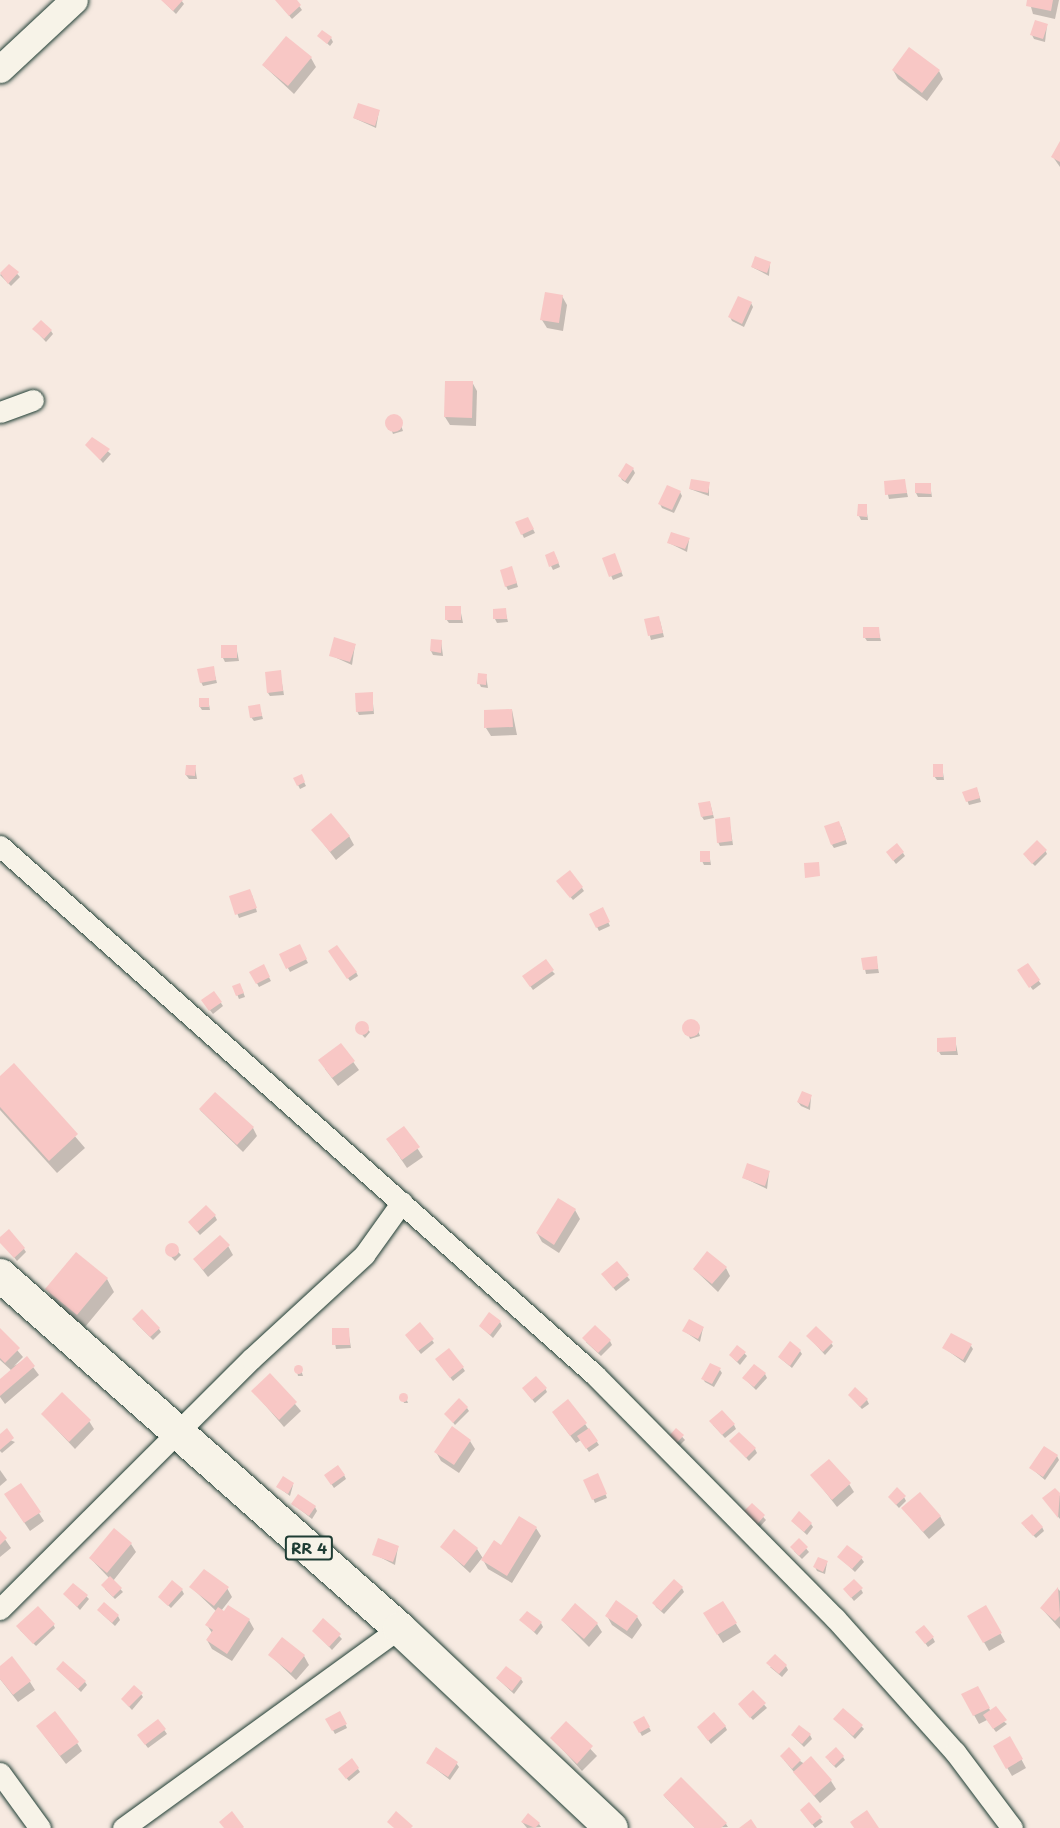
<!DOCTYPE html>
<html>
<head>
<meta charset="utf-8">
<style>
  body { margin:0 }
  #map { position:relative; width:1060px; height:1828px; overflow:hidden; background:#f7eae1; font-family:"Playpen Sans",sans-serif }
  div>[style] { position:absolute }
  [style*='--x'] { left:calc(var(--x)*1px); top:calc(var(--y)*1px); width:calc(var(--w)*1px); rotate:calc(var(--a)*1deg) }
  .shadow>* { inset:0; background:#0003 }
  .building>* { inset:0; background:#f8c7c5 }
  .round { border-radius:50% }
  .roads { filter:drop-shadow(0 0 2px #1f3d34) drop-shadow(0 0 2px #1f3d34) }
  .minor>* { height:21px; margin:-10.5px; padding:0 10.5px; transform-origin:10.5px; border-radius:10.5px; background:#f7f3e8 }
  .tertiary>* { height:27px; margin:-13.5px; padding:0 13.5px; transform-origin:13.5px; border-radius:13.5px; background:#f7f3e8 }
  .primary>* { height:33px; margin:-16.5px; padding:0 16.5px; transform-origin:16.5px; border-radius:16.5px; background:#f7f3e8 }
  span { translate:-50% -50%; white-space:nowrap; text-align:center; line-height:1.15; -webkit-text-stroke:5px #f7f3e8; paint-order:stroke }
  .shield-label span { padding:2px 4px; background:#f7f3e8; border:2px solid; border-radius:4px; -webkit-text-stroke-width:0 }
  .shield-label { font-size:15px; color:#1f3d34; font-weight:700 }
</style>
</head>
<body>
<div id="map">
  <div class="shadow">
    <i style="clip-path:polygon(162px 0,181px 0,184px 4px,176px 14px)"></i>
    <i style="clip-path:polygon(276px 0,295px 0,302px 10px,292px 19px)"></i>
    <i style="clip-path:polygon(1029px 0,1059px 0,1055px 19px,1033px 14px)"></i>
    <i style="clip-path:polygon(1047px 25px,1045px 42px,1034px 39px,1032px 35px)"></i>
    <i style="clip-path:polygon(319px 36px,331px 38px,333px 42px,330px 46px)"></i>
    <i style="clip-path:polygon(311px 58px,316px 67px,294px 94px,264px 66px)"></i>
    <i style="clip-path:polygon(893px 70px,939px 71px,943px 79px,927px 101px,898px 79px)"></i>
    <i style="clip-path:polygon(379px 111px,376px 128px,354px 118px)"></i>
    <i style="clip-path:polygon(1060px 144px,1060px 167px,1053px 157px)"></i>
    <i style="clip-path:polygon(770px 263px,769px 276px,752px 267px)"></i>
    <i style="clip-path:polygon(10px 266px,20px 277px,11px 286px,0 275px)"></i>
    <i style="clip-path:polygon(562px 296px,567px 305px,563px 331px,547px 328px,542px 320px)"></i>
    <i style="clip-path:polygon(751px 303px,753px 307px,744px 327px,732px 321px,730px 317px)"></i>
    <i style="clip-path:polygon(34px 329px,51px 331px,53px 334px,46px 342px)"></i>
    <i style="clip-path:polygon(472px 382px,477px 391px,476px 426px,450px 425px,445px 417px)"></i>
    <i style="clip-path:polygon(398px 417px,403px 431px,393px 434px,388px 420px)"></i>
    <i style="clip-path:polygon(93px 439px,111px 454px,103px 463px,87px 445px)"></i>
    <i style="clip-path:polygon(633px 469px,635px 473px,628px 484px,622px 480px,620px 476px)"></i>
    <i style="clip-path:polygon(904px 481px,908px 497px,889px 499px,885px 483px)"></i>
    <i style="clip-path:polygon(709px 484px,709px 496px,690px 489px)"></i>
    <i style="clip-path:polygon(930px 485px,932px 497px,918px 497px,916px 493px)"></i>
    <i style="clip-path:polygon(680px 492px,682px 496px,674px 513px,662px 508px,660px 504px)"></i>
    <i style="clip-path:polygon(866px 506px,868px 520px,861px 520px,859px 516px)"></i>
    <i style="clip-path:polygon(528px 519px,535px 533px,524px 538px,517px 523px)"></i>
    <i style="clip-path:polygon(689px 540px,687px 552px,669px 543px)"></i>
    <i style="clip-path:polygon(556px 557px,560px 567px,553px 570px,551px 566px)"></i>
    <i style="clip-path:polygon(604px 559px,616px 559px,623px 576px,613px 580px)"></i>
    <i style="clip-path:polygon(513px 572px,518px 587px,508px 590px,506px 586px)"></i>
    <i style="clip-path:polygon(460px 608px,463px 623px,449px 623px,446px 619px)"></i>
    <i style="clip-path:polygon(505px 610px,508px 622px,497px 623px,495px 619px)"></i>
    <i style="clip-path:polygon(646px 621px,660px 621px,664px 637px,651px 640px)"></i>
    <i style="clip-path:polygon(878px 629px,881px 641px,867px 641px,865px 638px)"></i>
    <i style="clip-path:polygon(441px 641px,443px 656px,433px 655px,431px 651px)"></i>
    <i style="clip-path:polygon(355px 645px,352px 665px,330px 655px)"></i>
    <i style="clip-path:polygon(236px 646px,239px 661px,225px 662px,223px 658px)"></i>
    <i style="clip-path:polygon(213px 668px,217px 683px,203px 686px,201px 682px)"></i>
    <i style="clip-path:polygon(280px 672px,284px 695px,270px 696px,268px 693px)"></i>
    <i style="clip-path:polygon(486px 676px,488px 688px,481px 687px,479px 683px)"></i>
    <i style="clip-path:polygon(372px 694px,374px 714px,359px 715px,357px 711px)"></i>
    <i style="clip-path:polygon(208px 699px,210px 710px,202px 710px,200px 707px)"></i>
    <i style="clip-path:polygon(259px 705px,263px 719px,254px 721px,251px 717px)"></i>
    <i style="clip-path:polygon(512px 710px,517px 735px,491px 736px,486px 728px)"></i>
    <i style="clip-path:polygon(942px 765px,944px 780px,937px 780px,934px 776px)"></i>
    <i style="clip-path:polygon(195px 767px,197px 779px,189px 779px,186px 775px)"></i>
    <i style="clip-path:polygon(301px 776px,306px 786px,300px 789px,295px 779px)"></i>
    <i style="clip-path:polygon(978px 792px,981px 802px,969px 805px,964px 793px)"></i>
    <i style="clip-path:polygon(710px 803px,714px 818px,704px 820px,702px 817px)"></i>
    <i style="clip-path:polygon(729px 819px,733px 845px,720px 846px,718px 842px)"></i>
    <i style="clip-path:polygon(841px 826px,847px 844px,834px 848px,832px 845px)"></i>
    <i style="clip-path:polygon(313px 830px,349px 836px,354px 845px,336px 860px)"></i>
    <i style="clip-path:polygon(1045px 850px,1047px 854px,1035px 866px,1027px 858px)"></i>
    <i style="clip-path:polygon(709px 853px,711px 865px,704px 865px,702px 861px)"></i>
    <i style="clip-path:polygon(903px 853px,905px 856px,896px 864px,890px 856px)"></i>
    <i style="clip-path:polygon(561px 885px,582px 888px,584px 891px,573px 900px)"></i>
    <i style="clip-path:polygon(252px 895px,257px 912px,239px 918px,231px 897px)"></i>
    <i style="clip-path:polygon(602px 909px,610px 926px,599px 931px,591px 915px)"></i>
    <i style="clip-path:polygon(299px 946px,308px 963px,290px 972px,281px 955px)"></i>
    <i style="clip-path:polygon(332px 955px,356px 972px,358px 976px,350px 981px)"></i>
    <i style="clip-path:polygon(876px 958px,879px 973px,866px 974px,863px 959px)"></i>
    <i style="clip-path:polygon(1027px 965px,1041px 984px,1033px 990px,1021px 975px)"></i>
    <i style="clip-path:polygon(263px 966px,271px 981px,259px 987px,251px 972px)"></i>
    <i style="clip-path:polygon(552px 971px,555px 974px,533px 990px,526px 980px)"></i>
    <i style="clip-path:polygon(234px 987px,242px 989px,245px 997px,239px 999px)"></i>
    <i style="clip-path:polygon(221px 1003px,223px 1006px,213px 1014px,205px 1004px)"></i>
    <i style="clip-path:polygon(694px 1021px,700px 1036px,690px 1039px,684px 1024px)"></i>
    <i style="clip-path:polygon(361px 1022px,370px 1032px,365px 1038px,356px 1028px)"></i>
    <i style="clip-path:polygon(955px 1039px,958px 1055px,941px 1055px,939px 1052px)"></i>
    <i style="clip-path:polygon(341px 1045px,359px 1070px,338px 1086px,325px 1069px)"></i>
    <i style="clip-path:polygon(14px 1065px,85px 1148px,57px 1173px,0 1110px,0 1078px)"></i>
    <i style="clip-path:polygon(811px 1097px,810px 1110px,801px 1106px,798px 1102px)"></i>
    <i style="clip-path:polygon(200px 1110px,253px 1128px,257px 1136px,243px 1152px)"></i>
    <i style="clip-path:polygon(404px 1128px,423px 1157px,407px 1168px,388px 1140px)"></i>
    <i style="clip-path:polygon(769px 1172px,767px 1189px,744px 1178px)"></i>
    <i style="clip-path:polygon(575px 1210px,580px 1219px,559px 1253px,542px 1242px,537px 1233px)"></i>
    <i style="clip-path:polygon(215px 1216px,217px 1220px,200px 1235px,189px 1222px)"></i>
    <i style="clip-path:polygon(0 1239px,24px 1249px,26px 1252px,17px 1261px)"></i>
    <i style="clip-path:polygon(172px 1245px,181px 1255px,175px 1261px,166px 1251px)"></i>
    <i style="clip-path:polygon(228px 1246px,233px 1255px,208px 1277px,195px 1260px)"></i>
    <i style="clip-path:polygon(617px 1263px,630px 1280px,616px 1291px,605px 1278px)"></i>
    <i style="clip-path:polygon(726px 1268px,730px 1276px,718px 1292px,694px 1269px)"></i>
    <i style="clip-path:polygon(107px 1279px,114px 1292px,85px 1327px,54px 1302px,47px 1289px)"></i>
    <i style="clip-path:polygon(500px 1322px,502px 1326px,493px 1338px,480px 1326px)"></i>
    <i style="clip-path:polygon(136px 1323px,159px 1329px,161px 1332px,153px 1340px)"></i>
    <i style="clip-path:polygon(703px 1328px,700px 1342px,684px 1331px)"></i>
    <i style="clip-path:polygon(0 1330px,23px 1357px,14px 1366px,27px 1359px,39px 1375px,5px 1404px,0 1397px,0 1381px,12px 1371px,0 1360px)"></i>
    <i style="clip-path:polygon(333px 1330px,348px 1330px,351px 1348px,336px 1349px)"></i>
    <i style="clip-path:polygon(808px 1336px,831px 1343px,833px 1346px,825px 1355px)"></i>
    <i style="clip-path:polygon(409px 1339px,432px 1340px,434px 1343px,421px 1354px)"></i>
    <i style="clip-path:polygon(610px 1341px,612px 1345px,601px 1356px,586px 1342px)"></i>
    <i style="clip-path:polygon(971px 1346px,973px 1349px,965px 1363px,944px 1348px)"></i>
    <i style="clip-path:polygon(800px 1351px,802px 1354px,792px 1368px,780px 1358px)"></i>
    <i style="clip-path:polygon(744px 1353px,747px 1356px,740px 1365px,731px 1356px)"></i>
    <i style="clip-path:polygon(439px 1363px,463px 1368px,465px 1371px,453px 1381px)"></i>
    <i style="clip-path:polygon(296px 1367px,300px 1367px,303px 1376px,298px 1376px)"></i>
    <i style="clip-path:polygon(720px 1370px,722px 1373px,714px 1387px,705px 1382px,703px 1379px)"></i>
    <i style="clip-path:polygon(765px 1374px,767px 1378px,756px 1390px,744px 1378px)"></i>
    <i style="clip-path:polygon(270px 1375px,301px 1411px,284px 1427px,253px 1391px)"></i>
    <i style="clip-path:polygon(545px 1388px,547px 1392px,535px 1403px,526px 1392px)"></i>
    <i style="clip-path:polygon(401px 1395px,405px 1395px,408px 1403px,404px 1403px)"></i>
    <i style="clip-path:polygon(849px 1395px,867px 1400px,869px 1404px,862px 1409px)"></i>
    <i style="clip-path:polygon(467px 1408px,469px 1411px,455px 1425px,446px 1414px)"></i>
    <i style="clip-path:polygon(43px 1415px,89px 1421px,94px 1429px,75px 1449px)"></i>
    <i style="clip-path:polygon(558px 1420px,585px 1424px,599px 1445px,589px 1452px,581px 1440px,576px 1443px)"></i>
    <i style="clip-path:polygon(713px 1425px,734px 1425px,736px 1429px,725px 1438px)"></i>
    <i style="clip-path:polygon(676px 1430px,685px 1440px,678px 1447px,672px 1441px)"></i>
    <i style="clip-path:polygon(0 1436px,15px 1442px,2px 1453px,0 1451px)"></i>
    <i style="clip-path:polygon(470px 1441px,475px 1449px,459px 1473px,441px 1461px,436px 1452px)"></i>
    <i style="clip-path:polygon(731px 1441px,755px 1449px,757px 1453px,749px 1461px)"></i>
    <i style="clip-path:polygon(1057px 1456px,1059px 1460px,1045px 1480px,1031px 1468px)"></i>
    <i style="clip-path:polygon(0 1470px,7px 1480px,0 1486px)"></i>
    <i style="clip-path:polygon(344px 1475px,346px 1479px,334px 1488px,328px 1479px)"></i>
    <i style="clip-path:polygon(812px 1475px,849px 1484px,854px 1492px,837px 1507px)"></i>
    <i style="clip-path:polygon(599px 1479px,607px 1498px,595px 1503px,585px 1480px)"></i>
    <i style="clip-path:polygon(21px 1485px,44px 1521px,30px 1531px,11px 1503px)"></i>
    <i style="clip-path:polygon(293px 1485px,290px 1496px,278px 1487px)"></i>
    <i style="clip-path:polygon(1055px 1490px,1060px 1496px,1060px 1519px,1046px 1502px)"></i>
    <i style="clip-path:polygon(889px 1497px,904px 1497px,906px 1501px,899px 1508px)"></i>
    <i style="clip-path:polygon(293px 1504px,315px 1507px,317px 1511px,312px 1519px)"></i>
    <i style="clip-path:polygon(752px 1505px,766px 1520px,758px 1529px)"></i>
    <i style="clip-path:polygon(903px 1509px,940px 1516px,945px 1525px,929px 1539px)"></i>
    <i style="clip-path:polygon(792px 1521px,811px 1524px,813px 1527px,807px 1535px)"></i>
    <i style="clip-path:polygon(1025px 1527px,1042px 1527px,1044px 1531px,1036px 1538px)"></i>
    <i style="clip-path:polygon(536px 1528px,541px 1536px,512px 1583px,488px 1569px,482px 1558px,470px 1573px,442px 1547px,477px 1549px,484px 1560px)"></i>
    <i style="clip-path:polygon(0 1532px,11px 1548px,0 1557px)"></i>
    <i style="clip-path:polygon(799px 1540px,809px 1552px,802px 1559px,794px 1551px)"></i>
    <i style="clip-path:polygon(131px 1544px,136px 1552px,113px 1581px,123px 1592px,115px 1599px,105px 1589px,110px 1579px,90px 1558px)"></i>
    <i style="clip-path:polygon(398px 1547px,395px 1565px,374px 1554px)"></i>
    <i style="clip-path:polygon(839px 1557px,861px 1558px,864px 1562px,855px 1572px)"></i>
    <i style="clip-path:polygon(827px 1563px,825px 1574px,817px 1571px,815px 1567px)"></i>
    <i style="clip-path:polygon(191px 1587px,227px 1588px,232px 1597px,221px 1611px,249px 1620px,254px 1629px,232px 1661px,212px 1649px,207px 1640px,212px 1633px,207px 1625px,216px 1611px)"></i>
    <i style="clip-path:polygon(682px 1588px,684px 1592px,664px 1614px,656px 1607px,654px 1603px)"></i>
    <i style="clip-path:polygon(861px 1589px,863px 1593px,854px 1601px,845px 1590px)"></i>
    <i style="clip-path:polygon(1058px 1589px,1060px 1591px,1060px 1629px,1042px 1609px)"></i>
    <i style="clip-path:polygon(182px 1590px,184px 1594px,171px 1608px,159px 1597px)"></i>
    <i style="clip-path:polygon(65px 1594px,86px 1596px,89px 1599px,80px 1610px)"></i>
    <i style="clip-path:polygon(986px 1607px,1005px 1642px,989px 1651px,969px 1616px)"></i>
    <i style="clip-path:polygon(101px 1613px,118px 1616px,120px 1620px,115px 1626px)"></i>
    <i style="clip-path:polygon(705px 1614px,736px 1624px,741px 1632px,723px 1643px)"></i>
    <i style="clip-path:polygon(607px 1616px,637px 1617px,642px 1625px,632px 1639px,612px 1625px)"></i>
    <i style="clip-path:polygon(324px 1620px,342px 1639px,332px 1650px,314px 1631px)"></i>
    <i style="clip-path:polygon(521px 1620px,541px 1623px,543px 1627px,537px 1635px)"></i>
    <i style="clip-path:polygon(562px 1620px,597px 1624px,602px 1632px,589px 1647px)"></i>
    <i style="clip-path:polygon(53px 1624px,55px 1628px,36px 1646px,20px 1630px)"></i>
    <i style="clip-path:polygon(920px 1636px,933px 1638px,935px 1642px,928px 1647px)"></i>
    <i style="clip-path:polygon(270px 1655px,304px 1656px,309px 1665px,296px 1680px)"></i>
    <i style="clip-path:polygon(786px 1666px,788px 1670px,782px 1677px,770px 1667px)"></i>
    <i style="clip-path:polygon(0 1667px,30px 1682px,35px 1690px,18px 1702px,0 1679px)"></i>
    <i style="clip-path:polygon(57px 1669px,85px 1682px,87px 1685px,81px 1692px)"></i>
    <i style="clip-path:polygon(498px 1679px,521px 1679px,523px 1682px,514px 1694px)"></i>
    <i style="clip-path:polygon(978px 1688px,991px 1712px,1007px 1724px,996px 1732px,987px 1720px,979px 1724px,963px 1695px)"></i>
    <i style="clip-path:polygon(753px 1692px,767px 1708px,753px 1720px,742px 1708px)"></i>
    <i style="clip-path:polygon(141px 1694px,143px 1697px,132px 1710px,123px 1700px)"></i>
    <i style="clip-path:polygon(340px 1713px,347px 1728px,335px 1734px,327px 1719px)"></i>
    <i style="clip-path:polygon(644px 1718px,651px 1731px,642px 1736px,635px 1723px)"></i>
    <i style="clip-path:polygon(835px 1719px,861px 1726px,864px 1729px,855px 1739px)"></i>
    <i style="clip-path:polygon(158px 1721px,167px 1734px,148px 1748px,141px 1739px)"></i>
    <i style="clip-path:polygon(566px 1723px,597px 1756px,582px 1771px,552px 1738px)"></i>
    <i style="clip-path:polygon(725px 1726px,727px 1730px,711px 1744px,701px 1731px)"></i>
    <i style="clip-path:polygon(43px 1734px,77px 1743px,82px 1751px,66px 1764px)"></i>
    <i style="clip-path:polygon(792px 1735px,810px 1735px,812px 1739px,804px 1747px)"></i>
    <i style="clip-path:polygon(1010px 1738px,1026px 1768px,1012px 1776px,995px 1747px)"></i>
    <i style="clip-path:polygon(843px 1757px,845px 1760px,836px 1768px,829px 1761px)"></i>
    <i style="clip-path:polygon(784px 1760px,800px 1761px,831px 1781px,836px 1789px,820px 1803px)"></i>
    <i style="clip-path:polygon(428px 1763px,456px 1763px,459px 1767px,450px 1780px)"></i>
    <i style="clip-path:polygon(358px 1769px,360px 1772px,349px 1781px,342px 1773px)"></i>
    <i style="clip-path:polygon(664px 1796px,726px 1824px,728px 1827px,695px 1828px)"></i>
    <i style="clip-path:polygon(804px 1814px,820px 1818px,823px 1822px,815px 1828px)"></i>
    <i style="clip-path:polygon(522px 1822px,539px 1824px,541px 1827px,527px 1828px)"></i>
  </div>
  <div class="building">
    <i style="clip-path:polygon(161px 0,183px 0,173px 11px)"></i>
    <i style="clip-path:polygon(275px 0,297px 0,301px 5px,289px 16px)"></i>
    <i style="clip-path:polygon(1027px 0,1053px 0,1051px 11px,1026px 6px)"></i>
    <i style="clip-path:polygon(1035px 20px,1048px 24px,1043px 39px,1030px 35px)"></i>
    <i style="clip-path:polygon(322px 30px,332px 37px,327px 44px,317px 36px)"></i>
    <i style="clip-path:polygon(286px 36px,312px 57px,288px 86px,262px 65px)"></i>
    <i style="clip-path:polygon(909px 47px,940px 70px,922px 93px,892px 70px)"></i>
    <i style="clip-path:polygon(358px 103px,380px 110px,375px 126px,353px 118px)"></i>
    <i style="clip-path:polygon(1060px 141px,1060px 162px,1051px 157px)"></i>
    <i style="clip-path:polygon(755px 256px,771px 262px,767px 273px,751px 267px)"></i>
    <i style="clip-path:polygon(9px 264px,19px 272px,8px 284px,0 273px)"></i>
    <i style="clip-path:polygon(545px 292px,563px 295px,559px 323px,540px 320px)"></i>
    <i style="clip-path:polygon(738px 296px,752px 302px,742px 324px,728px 317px)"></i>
    <i style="clip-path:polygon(41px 320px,52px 330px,44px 339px,32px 329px)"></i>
    <i style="clip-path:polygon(445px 381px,473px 381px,472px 418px,444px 417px)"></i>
    <i class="round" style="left:385px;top:414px;width:18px;height:18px"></i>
    <i style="clip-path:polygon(92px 437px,110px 449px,100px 460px,85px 445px)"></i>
    <i style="clip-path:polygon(626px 463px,634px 468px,625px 481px,618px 476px)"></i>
    <i style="clip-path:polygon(691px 479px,710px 482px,708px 493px,689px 489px)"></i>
    <i style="clip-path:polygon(905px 479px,907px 493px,885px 495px,884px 481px)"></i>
    <i style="clip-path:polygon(915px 483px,931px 483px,931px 494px,915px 493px)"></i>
    <i style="clip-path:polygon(667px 485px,681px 491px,672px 510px,658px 504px)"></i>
    <i style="clip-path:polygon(858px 504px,867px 504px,867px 517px,857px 516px)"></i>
    <i style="clip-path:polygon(528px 517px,534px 529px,521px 535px,515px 522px)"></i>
    <i style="clip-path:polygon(671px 532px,690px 538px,685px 549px,667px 543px)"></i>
    <i style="clip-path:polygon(554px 551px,559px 563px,549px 567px,545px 555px)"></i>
    <i style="clip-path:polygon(615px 553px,622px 572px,609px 577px,602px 558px)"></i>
    <i style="clip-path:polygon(512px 566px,517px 583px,505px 587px,500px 570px)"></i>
    <i style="clip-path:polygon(445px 606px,461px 606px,461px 620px,445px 620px)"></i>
    <i style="clip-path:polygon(506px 608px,507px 619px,493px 619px,493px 609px)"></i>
    <i style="clip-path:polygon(659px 616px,663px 633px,648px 636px,644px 619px)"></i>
    <i style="clip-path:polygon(863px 627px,879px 627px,880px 638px,863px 638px)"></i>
    <i style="clip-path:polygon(334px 637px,356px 644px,350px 662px,329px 656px)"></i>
    <i style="clip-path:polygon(431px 639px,442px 640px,441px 653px,430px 651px)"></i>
    <i style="clip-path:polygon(221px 645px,237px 645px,237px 658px,221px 658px)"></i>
    <i style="clip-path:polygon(214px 666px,216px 680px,200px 683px,197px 669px)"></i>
    <i style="clip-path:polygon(281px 670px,283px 691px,267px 693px,265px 672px)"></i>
    <i style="clip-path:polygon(478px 673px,487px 674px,486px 685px,477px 684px)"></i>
    <i style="clip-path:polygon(373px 692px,373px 711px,356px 712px,355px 693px)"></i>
    <i style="clip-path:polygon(199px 698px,209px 698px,209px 707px,199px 707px)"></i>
    <i style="clip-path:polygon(260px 704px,262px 716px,250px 718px,248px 706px)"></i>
    <i style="clip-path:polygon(512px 709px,513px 727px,484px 728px,484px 710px)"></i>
    <i style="clip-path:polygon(933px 764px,943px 764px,943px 777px,933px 777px)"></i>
    <i style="clip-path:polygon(186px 765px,196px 765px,195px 776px,185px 775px)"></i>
    <i style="clip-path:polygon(302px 774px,305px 782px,297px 786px,293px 778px)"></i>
    <i style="clip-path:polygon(977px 787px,980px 798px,966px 802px,962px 792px)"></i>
    <i style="clip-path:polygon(710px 801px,713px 815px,701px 817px,698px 803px)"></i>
    <i style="clip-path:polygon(331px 813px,350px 836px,330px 852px,311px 830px)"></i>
    <i style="clip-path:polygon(730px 817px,732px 841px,717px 843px,715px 819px)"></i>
    <i style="clip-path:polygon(839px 821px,846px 840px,831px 845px,824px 826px)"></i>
    <i style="clip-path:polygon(1037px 840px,1047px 850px,1032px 864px,1023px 854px)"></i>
    <i style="clip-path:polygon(897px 843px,904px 852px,893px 861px,886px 852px)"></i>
    <i style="clip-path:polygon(700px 851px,710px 851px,710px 862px,700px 862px)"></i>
    <i style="clip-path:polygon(819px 862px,820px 876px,805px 878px,804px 863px)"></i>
    <i style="clip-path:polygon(570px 870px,583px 887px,570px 898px,556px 881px)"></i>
    <i style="clip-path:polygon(250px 889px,257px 908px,235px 915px,229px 896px)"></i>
    <i style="clip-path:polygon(603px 907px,610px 922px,596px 928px,589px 914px)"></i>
    <i style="clip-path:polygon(300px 944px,307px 959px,286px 969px,279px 954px)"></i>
    <i style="clip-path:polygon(337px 945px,357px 972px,347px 979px,328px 951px)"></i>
    <i style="clip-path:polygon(877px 956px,878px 969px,863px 970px,861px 958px)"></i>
    <i style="clip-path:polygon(546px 959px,554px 970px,530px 987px,522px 976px)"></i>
    <i style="clip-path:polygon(1028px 963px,1040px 980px,1029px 988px,1017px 970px)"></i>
    <i style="clip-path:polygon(264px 964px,270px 977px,256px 984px,249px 972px)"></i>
    <i style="clip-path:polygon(240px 983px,244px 993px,236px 996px,232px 986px)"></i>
    <i style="clip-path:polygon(214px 991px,222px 1002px,209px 1011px,201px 1000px)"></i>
    <i class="round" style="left:682px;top:1019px;width:18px;height:18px"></i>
    <i class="round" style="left:355px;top:1021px;width:14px;height:14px"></i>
    <i style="clip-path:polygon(956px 1037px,956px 1051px,937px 1052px,937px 1038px)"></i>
    <i style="clip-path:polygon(341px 1043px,355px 1061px,332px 1078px,318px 1060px)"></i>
    <i style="clip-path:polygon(14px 1063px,78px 1134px,49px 1161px,0 1107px,0 1076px)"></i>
    <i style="clip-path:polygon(802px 1091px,812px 1095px,808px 1107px,797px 1102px)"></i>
    <i style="clip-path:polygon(215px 1092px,254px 1127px,237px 1145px,199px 1109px)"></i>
    <i style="clip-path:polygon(404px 1126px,420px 1147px,402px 1160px,386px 1139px)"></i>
    <i style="clip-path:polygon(747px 1163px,770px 1171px,765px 1186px,742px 1178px)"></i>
    <i style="clip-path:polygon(558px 1198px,576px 1209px,554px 1245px,536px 1233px)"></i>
    <i style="clip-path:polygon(206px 1205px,216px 1215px,197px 1232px,188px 1222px)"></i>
    <i style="clip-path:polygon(9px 1229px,25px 1248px,14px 1258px,0 1243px,0 1237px)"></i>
    <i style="clip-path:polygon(220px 1235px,230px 1245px,203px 1270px,193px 1259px)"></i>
    <i class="round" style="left:165px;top:1243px;width:14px;height:14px"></i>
    <i style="clip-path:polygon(707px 1251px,727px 1267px,712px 1284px,693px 1269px)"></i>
    <i style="clip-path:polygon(76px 1252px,108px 1278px,77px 1315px,45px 1289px)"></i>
    <i style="clip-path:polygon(617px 1261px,629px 1275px,613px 1288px,601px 1274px)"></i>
    <i style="clip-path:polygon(142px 1309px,160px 1328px,150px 1337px,132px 1319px)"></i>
    <i style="clip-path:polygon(489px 1312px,501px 1321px,490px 1335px,479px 1326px)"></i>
    <i style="clip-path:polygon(689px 1319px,704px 1327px,698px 1339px,682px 1331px)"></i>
    <i style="clip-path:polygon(420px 1322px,434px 1339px,418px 1351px,405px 1335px)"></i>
    <i style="clip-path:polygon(595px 1325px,611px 1340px,598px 1353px,582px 1338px)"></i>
    <i style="clip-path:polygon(816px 1326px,833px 1342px,823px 1352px,806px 1336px)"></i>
    <i style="clip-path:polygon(0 1328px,20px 1348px,5px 1363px,0 1358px)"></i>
    <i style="clip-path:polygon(332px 1328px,349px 1328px,350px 1345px,332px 1345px)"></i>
    <i style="clip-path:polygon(951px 1333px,972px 1344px,963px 1360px,942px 1348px)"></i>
    <i style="clip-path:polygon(790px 1341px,801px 1350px,790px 1366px,778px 1357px)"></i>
    <i style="clip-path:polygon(737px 1345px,746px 1352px,737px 1362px,729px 1355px)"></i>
    <i style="clip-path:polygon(449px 1348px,464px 1367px,450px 1378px,435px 1359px)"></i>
    <i style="clip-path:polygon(27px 1356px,35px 1366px,0 1396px,0 1379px)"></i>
    <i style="clip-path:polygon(710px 1363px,721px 1368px,712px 1384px,701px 1379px)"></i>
    <i style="clip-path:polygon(754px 1364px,766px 1373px,754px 1387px,742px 1378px)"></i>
    <i class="round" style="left:293.5px;top:1364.5px;width:9px;height:9px"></i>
    <i style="clip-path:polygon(270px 1373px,297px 1402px,279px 1420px,251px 1391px)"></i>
    <i style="clip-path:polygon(536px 1376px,547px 1388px,532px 1400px,522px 1388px)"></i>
    <i style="clip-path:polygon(855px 1387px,868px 1399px,860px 1407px,848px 1395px)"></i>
    <i style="clip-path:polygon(62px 1392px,91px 1420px,69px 1442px,41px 1414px)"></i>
    <i class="round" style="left:398.5px;top:1392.5px;width:9px;height:9px"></i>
    <i style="clip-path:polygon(459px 1398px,468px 1407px,453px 1423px,444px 1414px)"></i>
    <i style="clip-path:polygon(568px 1399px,587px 1423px,570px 1436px,552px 1412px)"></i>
    <i style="clip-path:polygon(722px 1410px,735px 1424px,722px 1435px,709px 1421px)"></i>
    <i style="clip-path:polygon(452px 1426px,471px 1440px,454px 1465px,434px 1452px)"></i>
    <i style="clip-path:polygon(7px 1428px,14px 1438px,0 1450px,0 1434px)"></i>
    <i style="clip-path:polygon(589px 1428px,598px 1441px,586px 1449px,577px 1436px)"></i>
    <i style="clip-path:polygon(676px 1428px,684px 1435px,675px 1445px,668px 1437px)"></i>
    <i style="clip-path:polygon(739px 1432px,756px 1448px,746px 1458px,729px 1441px)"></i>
    <i style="clip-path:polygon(1044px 1446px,1058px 1455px,1043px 1477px,1029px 1468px)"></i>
    <i style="clip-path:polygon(829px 1459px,851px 1483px,832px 1500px,810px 1475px)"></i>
    <i style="clip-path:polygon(338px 1465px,345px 1475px,331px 1485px,324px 1475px)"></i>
    <i style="clip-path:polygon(598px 1473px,607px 1494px,592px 1500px,583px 1480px)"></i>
    <i style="clip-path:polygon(283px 1476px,294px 1483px,288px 1494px,276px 1487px)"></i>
    <i style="clip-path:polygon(21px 1483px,41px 1512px,24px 1523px,4px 1494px)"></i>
    <i style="clip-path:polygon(897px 1487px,906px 1496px,896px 1505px,888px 1497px)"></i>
    <i style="clip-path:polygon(1055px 1488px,1060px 1493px,1058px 1518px,1042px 1498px)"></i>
    <i style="clip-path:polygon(920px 1492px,941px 1516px,923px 1532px,901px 1508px)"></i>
    <i style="clip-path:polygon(298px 1494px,316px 1506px,309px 1516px,291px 1504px)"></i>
    <i style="clip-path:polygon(752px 1503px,765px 1515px,755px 1527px,741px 1514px)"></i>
    <i style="clip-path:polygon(799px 1511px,812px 1523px,804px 1532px,791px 1521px)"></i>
    <i style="clip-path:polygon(1032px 1514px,1043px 1527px,1033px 1536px,1021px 1523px)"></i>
    <i style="clip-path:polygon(519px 1516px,537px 1527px,507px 1576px,481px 1560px,494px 1540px,501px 1545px)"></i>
    <i style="clip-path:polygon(114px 1528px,132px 1543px,107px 1573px,89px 1558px)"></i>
    <i style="clip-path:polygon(454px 1529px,478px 1548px,464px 1566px,440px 1547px)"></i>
    <i style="clip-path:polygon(0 1530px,7px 1538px,0 1545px)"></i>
    <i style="clip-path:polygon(378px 1538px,399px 1546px,393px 1562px,372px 1555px)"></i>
    <i style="clip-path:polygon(799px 1538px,808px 1547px,799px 1556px,790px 1547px)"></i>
    <i style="clip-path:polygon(847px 1545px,863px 1557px,852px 1569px,837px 1557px)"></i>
    <i style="clip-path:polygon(818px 1557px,828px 1561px,823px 1572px,813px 1567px)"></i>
    <i style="clip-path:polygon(204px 1569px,229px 1587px,214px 1606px,189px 1587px)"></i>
    <i style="clip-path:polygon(110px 1576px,122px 1588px,113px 1597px,101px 1585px)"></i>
    <i style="clip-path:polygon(674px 1579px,683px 1587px,661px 1611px,652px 1603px)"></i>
    <i style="clip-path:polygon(854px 1579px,863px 1588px,851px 1598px,843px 1589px)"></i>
    <i style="clip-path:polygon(172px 1580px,183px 1589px,168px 1606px,158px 1597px)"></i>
    <i style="clip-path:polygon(73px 1583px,88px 1595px,77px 1607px,63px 1594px)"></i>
    <i style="clip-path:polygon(1058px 1587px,1060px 1616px,1055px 1621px,1040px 1608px)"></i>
    <i style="clip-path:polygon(616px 1600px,638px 1616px,627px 1631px,605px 1616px)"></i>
    <i style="clip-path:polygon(723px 1601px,737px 1623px,717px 1635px,703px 1613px)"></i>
    <i style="clip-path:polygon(104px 1602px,119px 1615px,112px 1623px,97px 1610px)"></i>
    <i style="clip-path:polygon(575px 1603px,598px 1623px,584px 1639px,561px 1620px)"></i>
    <i style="clip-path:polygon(228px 1605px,250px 1619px,227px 1654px,206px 1640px,213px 1630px,205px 1625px,218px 1607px,224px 1611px)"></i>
    <i style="clip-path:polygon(986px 1605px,1002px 1633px,983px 1643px,967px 1616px)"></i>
    <i style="clip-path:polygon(38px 1606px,55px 1624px,33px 1644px,16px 1626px)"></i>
    <i style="clip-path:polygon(527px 1611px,542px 1622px,534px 1632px,519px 1620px)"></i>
    <i style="clip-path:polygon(323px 1618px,341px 1634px,329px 1647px,312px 1631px)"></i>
    <i style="clip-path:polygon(924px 1625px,934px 1637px,925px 1644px,915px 1632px)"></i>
    <i style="clip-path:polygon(282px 1637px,305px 1655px,291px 1673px,268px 1655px)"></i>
    <i style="clip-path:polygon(775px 1654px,787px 1665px,779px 1674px,766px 1663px)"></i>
    <i style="clip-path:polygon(12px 1656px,31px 1681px,13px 1695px,0 1679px,0 1666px)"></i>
    <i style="clip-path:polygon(63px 1661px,86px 1681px,78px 1689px,56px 1669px)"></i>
    <i style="clip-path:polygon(506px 1666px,522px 1678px,512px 1691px,496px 1678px)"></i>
    <i style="clip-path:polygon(134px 1685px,143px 1693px,129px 1707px,121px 1699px)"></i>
    <i style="clip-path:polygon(978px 1686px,990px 1708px,973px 1716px,961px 1694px)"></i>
    <i style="clip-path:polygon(753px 1690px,766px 1703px,750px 1718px,738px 1704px)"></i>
    <i style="clip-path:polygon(996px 1706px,1007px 1720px,993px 1729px,983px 1715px)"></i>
    <i style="clip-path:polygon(843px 1708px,863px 1725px,853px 1736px,833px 1719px)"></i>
    <i style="clip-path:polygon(55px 1711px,79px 1742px,60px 1756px,36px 1726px)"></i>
    <i style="clip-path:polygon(340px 1711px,347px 1724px,332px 1731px,325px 1719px)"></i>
    <i style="clip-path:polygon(714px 1712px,726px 1726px,708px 1741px,697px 1727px)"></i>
    <i style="clip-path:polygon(644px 1716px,650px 1727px,639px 1733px,633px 1722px)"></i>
    <i style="clip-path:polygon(158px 1719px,166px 1729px,145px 1745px,137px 1735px)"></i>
    <i style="clip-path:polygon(566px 1721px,593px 1746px,577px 1764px,550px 1738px)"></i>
    <i style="clip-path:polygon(799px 1725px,811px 1734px,802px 1744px,791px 1735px)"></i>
    <i style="clip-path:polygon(1010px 1736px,1023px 1759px,1006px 1769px,993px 1746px)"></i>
    <i style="clip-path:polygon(436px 1747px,458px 1762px,448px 1777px,426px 1763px)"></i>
    <i style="clip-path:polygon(789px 1747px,801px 1760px,792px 1769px,780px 1756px)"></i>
    <i style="clip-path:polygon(836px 1747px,844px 1756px,834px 1766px,825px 1757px)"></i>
    <i style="clip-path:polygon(811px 1756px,832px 1780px,814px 1796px,793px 1772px)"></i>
    <i style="clip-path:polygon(352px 1758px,359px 1768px,346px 1779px,338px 1769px)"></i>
    <i style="clip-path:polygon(681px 1777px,727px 1823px,721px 1828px,695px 1828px,663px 1795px)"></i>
    <i style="clip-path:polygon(809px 1802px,822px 1817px,812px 1825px,800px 1810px)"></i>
    <i style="clip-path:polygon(867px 1810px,879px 1828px,854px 1828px,850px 1822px)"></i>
    <i style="clip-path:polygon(232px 1811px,244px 1827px,243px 1828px,224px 1828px,219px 1822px)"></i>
    <i style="clip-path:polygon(396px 1811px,413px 1826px,411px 1828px,394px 1828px,387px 1822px)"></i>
    <i style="clip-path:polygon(528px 1813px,540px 1823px,535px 1828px,521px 1822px)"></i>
    <i style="clip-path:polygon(751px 1819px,757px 1828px,739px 1828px)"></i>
  </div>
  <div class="roads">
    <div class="minor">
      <i style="--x:0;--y:412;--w:35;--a:-20"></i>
      <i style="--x:0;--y:846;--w:796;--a:41.64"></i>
      <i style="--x:595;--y:1375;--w:342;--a:45.4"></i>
      <i style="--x:835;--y:1618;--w:180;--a:48.2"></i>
      <i style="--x:955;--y:1752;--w:95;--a:53.1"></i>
      <i style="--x:0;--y:1609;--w:354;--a:-44.9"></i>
      <i style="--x:251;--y:1359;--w:154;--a:-42.6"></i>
      <i style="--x:364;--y:1255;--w:65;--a:-54.4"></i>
      <i style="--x:0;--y:1773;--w:68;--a:54"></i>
      <i style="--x:123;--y:1828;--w:341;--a:-35.9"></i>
    </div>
    <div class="tertiary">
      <i style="--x:0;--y:69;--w:101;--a:-43"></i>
    </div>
    <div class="primary">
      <i style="--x:0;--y:1275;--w:533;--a:41.5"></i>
      <i style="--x:399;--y:1628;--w:291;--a:43.3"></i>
    </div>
  </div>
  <div class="shield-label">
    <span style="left:309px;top:1548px">RR 4</span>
  </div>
</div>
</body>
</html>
